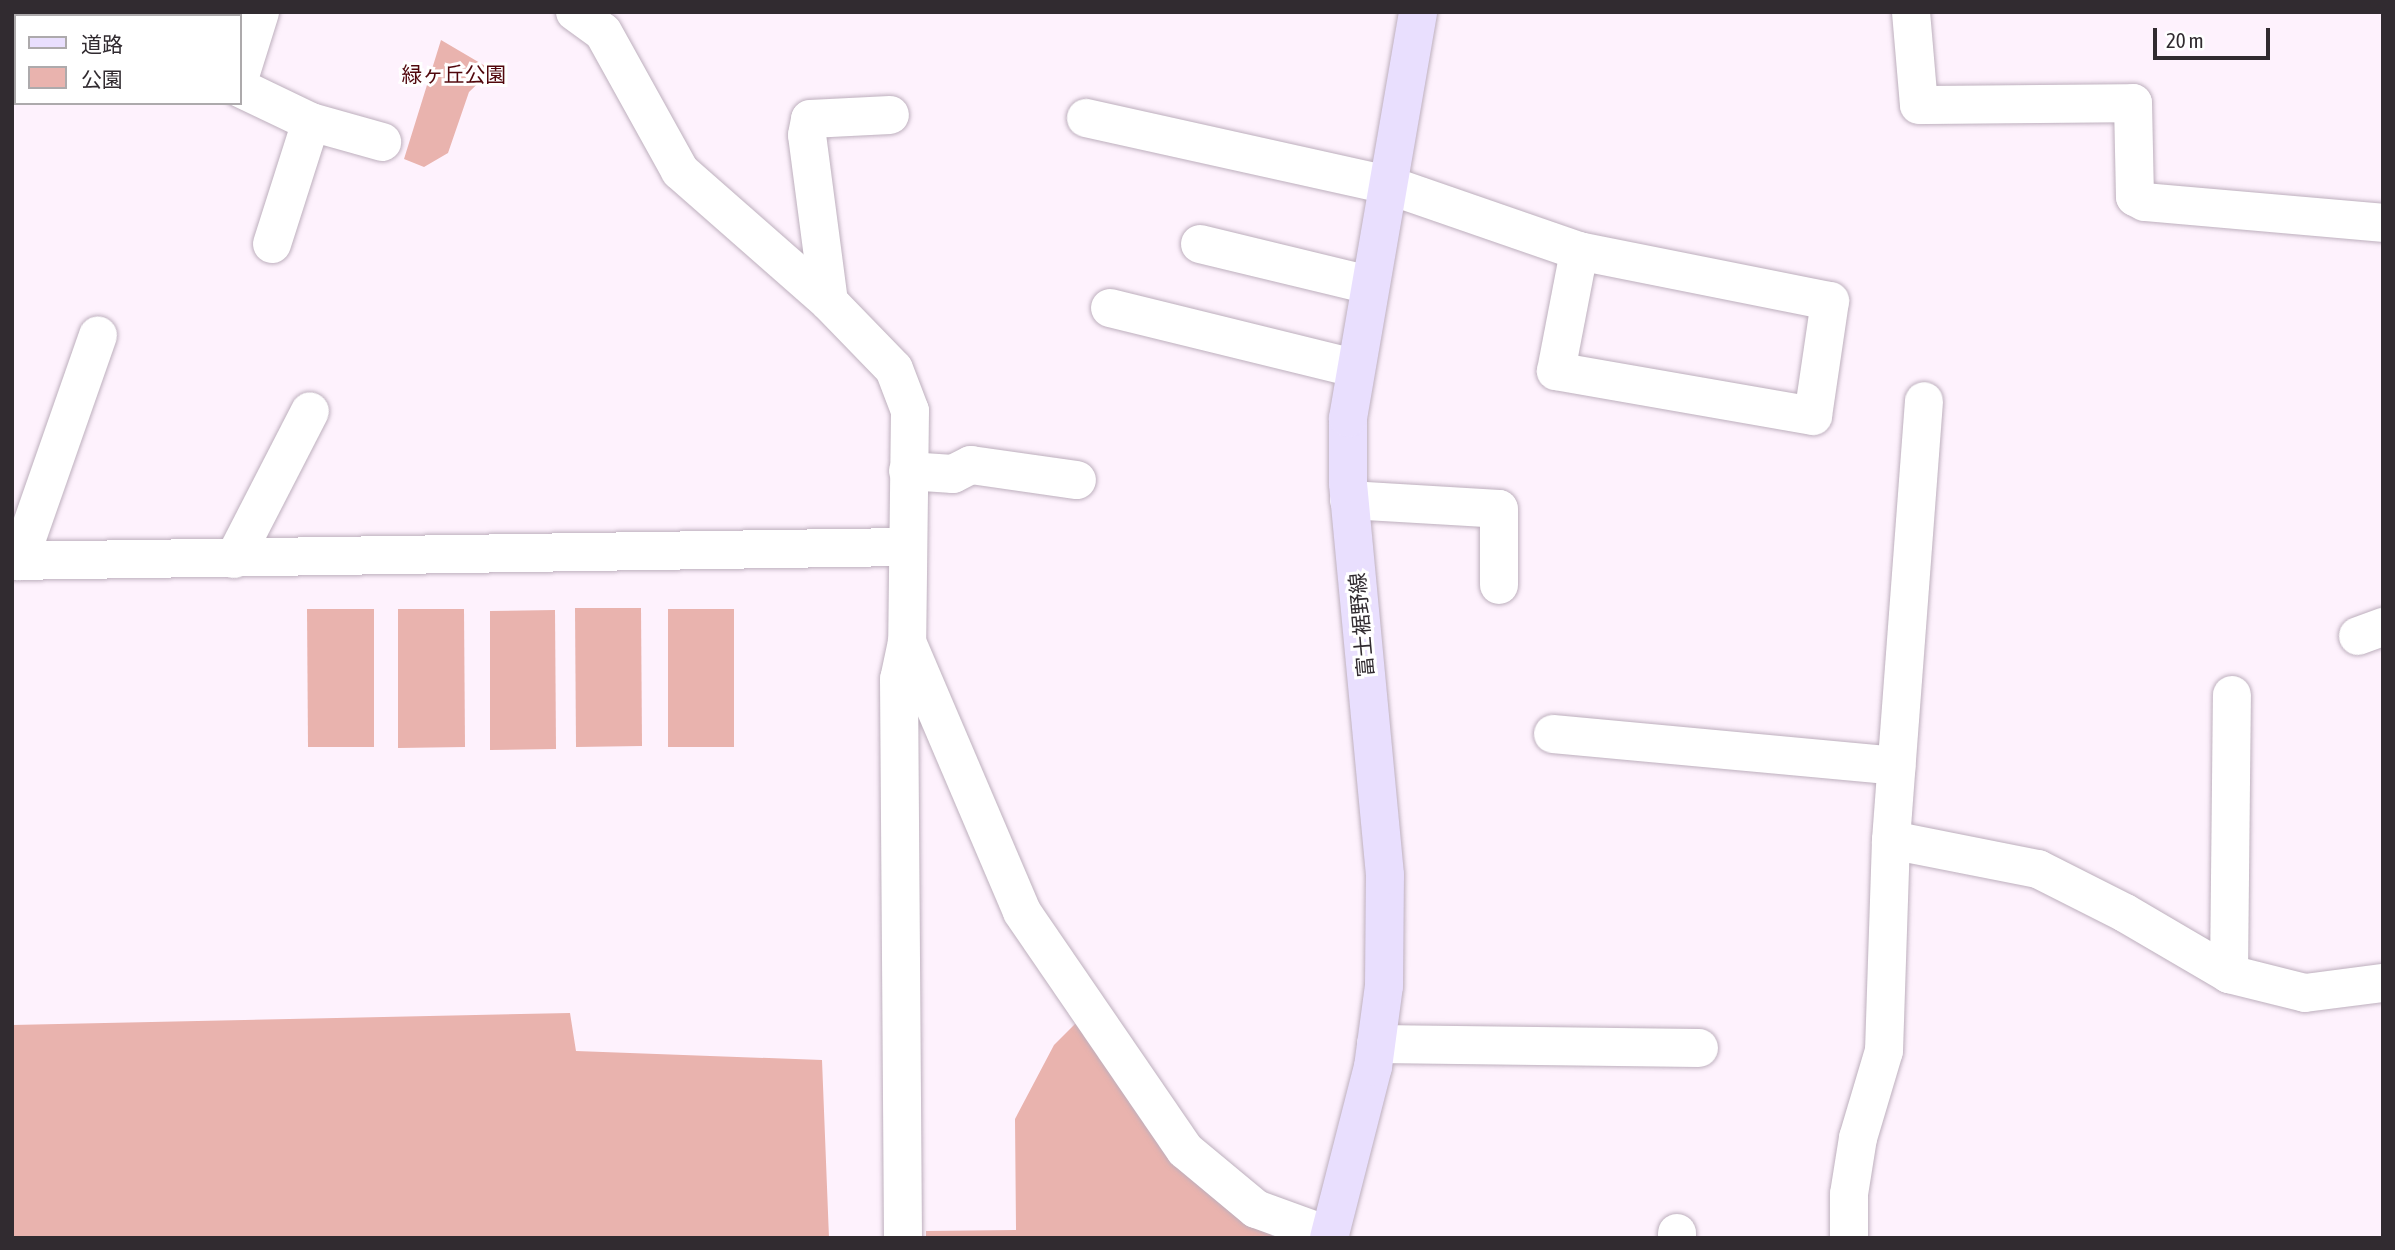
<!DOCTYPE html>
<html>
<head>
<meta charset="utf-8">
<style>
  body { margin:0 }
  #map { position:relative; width:2395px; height:1250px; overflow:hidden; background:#fef2fd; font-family:"Asap Condensed","Noto Sans JP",sans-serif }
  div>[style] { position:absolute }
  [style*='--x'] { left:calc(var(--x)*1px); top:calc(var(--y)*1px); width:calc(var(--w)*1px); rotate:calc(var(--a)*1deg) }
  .green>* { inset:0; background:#e9b3ae }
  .roads { filter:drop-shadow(0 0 2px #bdafbd) drop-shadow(0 0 2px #bdafbd) }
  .street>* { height:38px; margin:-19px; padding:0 19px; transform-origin:19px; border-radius:19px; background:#fff }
  .primary>* { height:38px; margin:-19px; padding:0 19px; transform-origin:19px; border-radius:19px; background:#e9dffe }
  span { translate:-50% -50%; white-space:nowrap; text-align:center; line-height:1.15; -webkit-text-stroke:6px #fff; paint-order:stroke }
  .park-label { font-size:21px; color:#51070c }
  .street-label { font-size:21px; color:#312b30 }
  .frame { position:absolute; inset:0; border:14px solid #312b30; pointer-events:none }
  .legend { position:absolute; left:14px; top:14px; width:228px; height:91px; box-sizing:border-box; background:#fff; border:2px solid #adaaac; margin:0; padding:9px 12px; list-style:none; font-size:21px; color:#312b30 }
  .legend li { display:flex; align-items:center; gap:14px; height:35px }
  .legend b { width:35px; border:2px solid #adaaac }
  .scale { position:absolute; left:2153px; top:28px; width:117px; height:32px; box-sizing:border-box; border:4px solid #312b30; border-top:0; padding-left:9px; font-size:21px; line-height:24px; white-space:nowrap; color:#312b30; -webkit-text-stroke:5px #fff; paint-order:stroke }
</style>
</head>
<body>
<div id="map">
  <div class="green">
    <i style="clip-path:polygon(441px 40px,492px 70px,469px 92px,448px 153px,424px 167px,404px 159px)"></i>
    <i style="clip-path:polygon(575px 608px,641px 608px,642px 746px,576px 747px)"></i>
    <i style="clip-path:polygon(307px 609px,374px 609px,374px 747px,308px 747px)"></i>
    <i style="clip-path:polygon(398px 609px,464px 609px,465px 747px,398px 748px)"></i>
    <i style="clip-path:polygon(668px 609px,734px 609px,734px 747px,668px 747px)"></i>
    <i style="clip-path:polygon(555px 610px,556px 749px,490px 750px,490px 611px)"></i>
    <i style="clip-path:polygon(570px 1013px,576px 1051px,822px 1060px,829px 1238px,12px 1238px,12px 1025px)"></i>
    <i style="clip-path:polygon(1080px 1019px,1271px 1229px,1272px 1238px,926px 1238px,926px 1231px,1016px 1230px,1015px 1119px,1054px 1045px)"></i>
  </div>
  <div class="roads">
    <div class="street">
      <i style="--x:575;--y:12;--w:34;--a:36"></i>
      <i style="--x:603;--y:32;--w:159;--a:61"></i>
      <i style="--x:680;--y:171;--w:198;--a:41.3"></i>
      <i style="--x:829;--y:302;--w:93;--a:45.9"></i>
      <i style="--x:894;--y:369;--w:45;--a:69.1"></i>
      <i style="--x:910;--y:411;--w:231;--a:90.7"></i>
      <i style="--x:907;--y:642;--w:38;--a:102"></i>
      <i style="--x:899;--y:679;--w:559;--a:89.59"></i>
      <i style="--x:1911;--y:12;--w:93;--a:85.1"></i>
      <i style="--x:1919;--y:105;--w:214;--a:-0.5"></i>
      <i style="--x:2133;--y:103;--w:94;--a:88.8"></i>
      <i style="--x:2135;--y:197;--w:11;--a:27"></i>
      <i style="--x:2145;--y:202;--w:239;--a:5"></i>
      <i style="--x:12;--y:17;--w:4;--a:14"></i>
      <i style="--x:240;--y:76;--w:67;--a:-72.6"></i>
      <i style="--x:240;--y:88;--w:79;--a:25.6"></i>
      <i style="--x:311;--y:122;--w:74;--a:15.7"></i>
      <i style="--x:1086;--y:118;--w:309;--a:12.5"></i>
      <i style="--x:1388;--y:185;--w:202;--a:19.1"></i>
      <i style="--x:1579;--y:251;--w:256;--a:11.3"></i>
      <i style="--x:1830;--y:301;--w:116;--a:98.4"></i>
      <i style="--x:1813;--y:416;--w:261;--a:-170.1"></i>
      <i style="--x:1556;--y:371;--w:122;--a:-79.1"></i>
      <i style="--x:272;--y:244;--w:128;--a:-72.3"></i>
      <i style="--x:1200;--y:244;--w:175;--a:13.6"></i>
      <i style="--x:829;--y:302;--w:168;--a:-97.5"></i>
      <i style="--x:807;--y:135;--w:16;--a:-79"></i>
      <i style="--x:810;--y:119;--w:80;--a:-2.9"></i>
      <i style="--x:1110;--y:308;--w:251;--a:13.8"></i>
      <i style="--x:908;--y:471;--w:45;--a:3.8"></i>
      <i style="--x:953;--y:474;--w:20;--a:-27"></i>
      <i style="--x:971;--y:465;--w:107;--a:8.1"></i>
      <i style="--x:1349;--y:500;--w:150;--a:3.4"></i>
      <i style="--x:1499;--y:509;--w:76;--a:90"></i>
      <i style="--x:234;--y:559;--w:166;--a:-62.8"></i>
      <i style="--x:12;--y:561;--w:893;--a:-0.9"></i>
      <i style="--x:19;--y:561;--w:239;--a:-70.7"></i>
      <i style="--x:2358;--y:636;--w:27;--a:-20"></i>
      <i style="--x:907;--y:642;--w:293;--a:66.9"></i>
      <i style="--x:1022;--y:912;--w:288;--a:55.6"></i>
      <i style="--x:1185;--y:1150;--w:92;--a:39.7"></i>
      <i style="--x:1256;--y:1209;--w:79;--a:20"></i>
      <i style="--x:1553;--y:734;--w:345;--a:5.3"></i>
      <i style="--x:1891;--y:840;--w:150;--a:11.2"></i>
      <i style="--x:2038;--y:869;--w:97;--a:26.8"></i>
      <i style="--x:2125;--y:913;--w:121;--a:30.4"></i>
      <i style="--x:2229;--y:974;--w:78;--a:14"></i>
      <i style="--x:2305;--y:993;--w:79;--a:-7.3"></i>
      <i style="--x:2229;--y:974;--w:279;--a:-89.4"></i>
      <i style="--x:1376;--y:1044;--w:323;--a:0.7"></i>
      <i style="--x:1677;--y:1233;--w:5;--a:90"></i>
      <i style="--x:1849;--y:1238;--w:44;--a:-90"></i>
      <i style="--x:1849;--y:1194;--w:57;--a:-80.9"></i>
      <i style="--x:1858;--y:1138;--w:91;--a:-73.4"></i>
      <i style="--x:1884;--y:1051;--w:211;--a:-88.1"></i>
      <i style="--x:1891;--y:840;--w:440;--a:-85.7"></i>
    </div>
    <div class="primary">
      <i style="--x:1329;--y:1238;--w:177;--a:-75.6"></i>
      <i style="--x:1373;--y:1067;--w:82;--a:-82.3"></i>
      <i style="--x:1384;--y:986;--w:111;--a:-89.5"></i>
      <i style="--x:1385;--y:875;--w:394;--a:-95.4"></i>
      <i style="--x:1348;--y:483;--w:65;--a:-90"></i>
      <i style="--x:1348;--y:418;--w:412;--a:-80.2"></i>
    </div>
  </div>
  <div class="park-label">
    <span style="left:454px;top:74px">緑ヶ丘公園</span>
  </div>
  <div class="street-label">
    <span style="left:1361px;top:625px;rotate:-95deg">富士裾野線</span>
  </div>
  <div class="frame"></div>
  <ul class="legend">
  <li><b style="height:9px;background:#e9dffe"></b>道路</li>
  <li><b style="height:19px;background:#e9b3ae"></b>公園</li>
  </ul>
  <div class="scale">20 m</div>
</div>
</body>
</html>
